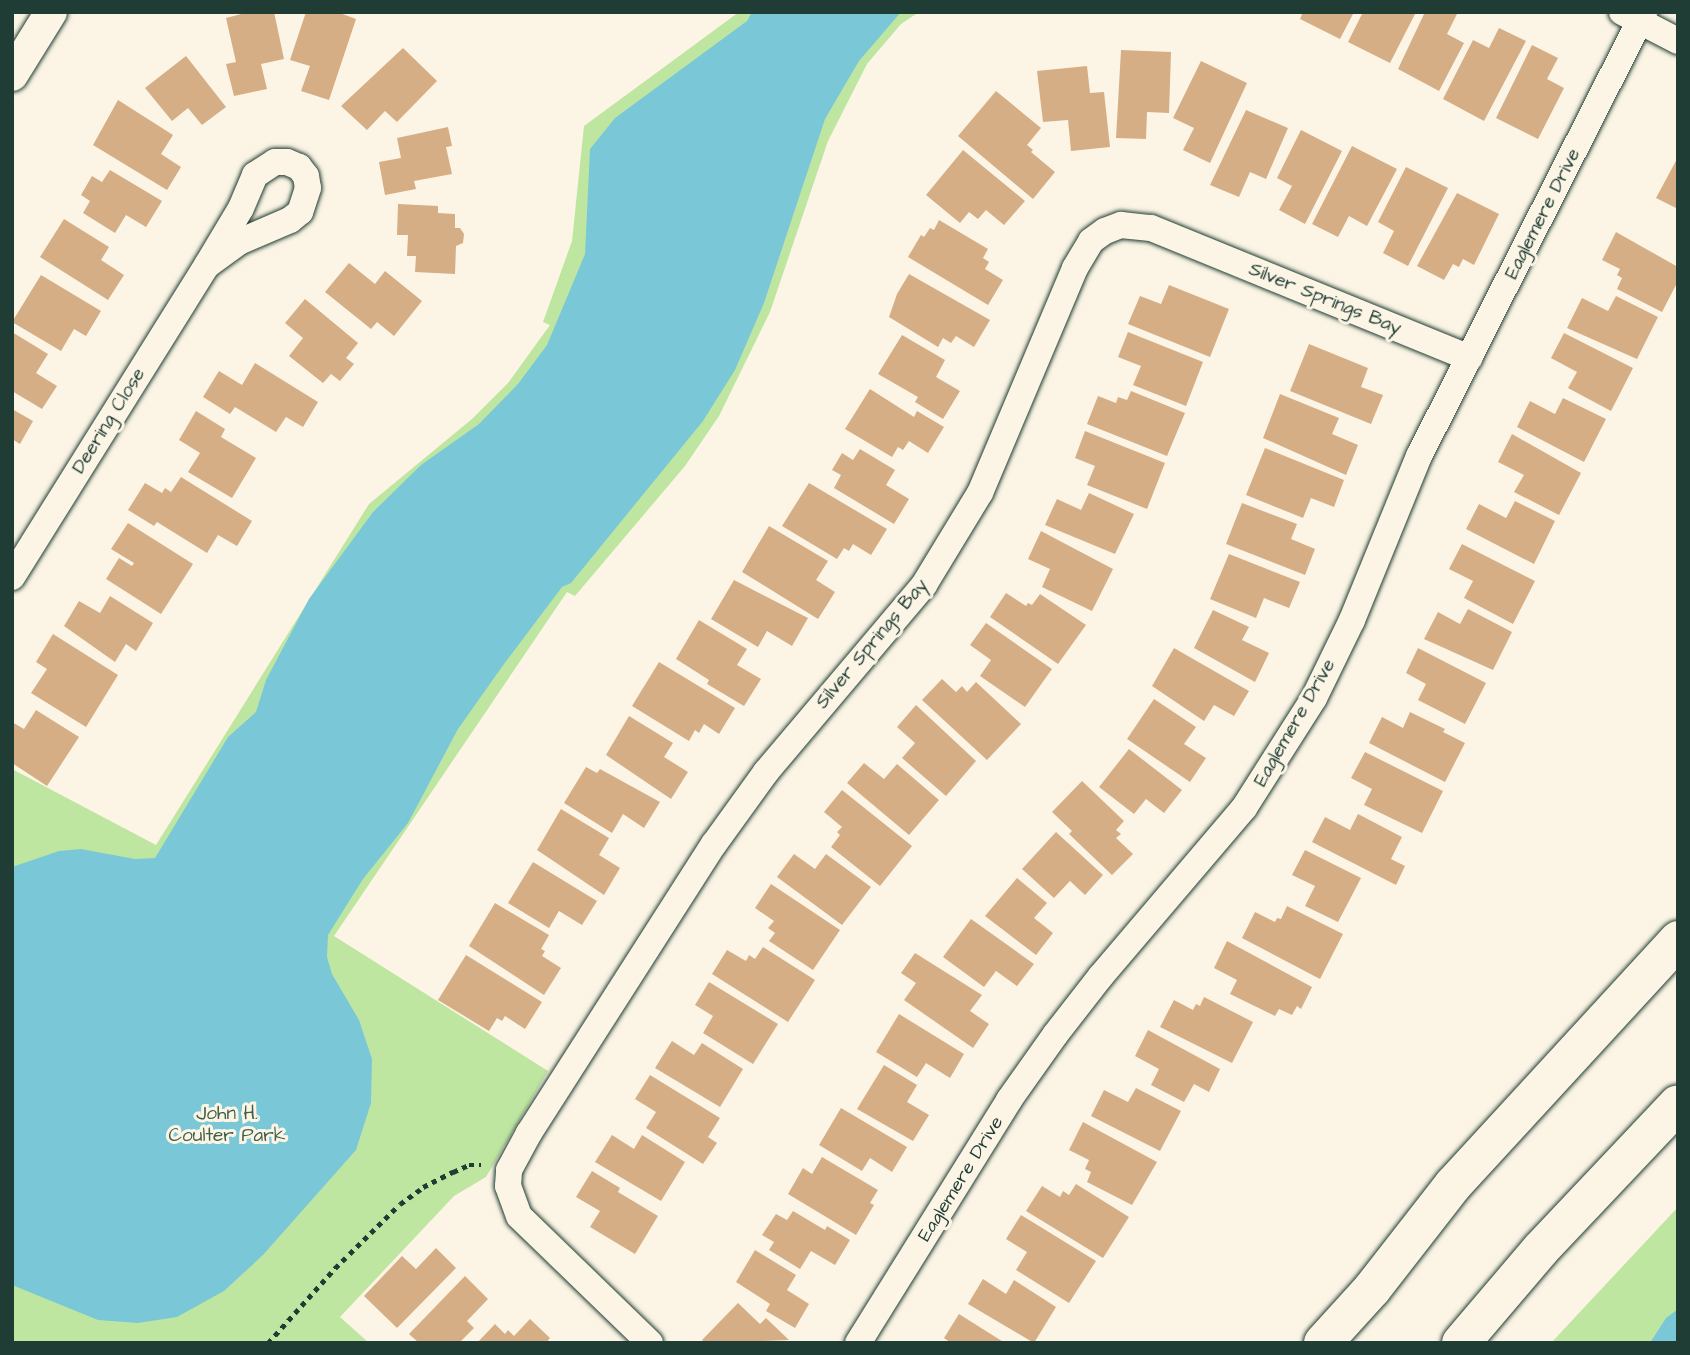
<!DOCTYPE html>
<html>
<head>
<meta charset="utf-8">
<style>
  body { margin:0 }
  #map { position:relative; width:1690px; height:1355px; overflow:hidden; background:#fcf5e5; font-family:"Architects Daughter",sans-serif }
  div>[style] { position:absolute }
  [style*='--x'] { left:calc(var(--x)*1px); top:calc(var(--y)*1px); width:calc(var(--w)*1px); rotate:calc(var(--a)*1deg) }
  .green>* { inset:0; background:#bfe6a1 }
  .water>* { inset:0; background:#7ac8d7 }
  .building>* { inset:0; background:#d5ae86 }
  .path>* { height:4.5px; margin-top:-2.25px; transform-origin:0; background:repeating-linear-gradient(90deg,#1f3d34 0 5px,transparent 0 10px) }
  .roads { filter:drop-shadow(0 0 2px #1f3d34) drop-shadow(0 0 2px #1f3d34) }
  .minor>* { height:26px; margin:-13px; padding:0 13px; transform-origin:13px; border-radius:13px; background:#fcf5e5 }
  .tertiary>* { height:32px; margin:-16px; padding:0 16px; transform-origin:16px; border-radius:16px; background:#fcf5e5 }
  .primary>* { height:38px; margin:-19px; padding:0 19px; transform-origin:19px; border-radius:19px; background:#fcf5e5 }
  span { translate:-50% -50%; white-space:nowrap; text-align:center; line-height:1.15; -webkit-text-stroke:6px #fcf5e5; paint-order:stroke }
  .street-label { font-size:19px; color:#1f3d34 }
  .park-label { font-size:19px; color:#3f5f4a }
  .frame { position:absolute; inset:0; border:14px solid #1f3d34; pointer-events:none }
</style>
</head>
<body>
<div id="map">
  <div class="green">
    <i style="clip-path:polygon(739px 12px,919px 12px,901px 24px,867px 64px,828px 141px,770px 312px,719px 416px,685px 466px,575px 596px,567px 592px,334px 936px,548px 1071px,486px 1177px,454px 1196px,340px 1317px,369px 1343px,12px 1343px,12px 769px,156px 845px,369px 504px,472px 419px,508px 383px,550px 325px,543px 322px,572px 241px,584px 126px)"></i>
    <i style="clip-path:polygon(1678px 1207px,1678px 1343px,1551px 1343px)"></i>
  </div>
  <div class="water">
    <i style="clip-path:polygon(752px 12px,901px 12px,859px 61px,825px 119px,764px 303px,735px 370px,703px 421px,571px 583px,562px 587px,504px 664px,458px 729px,408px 823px,363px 879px,328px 935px,327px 957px,332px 974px,359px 1020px,372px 1059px,371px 1103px,356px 1150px,263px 1255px,224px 1291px,177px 1317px,138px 1323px,98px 1320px,12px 1285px,12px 867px,59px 851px,81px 849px,135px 859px,155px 858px,228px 737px,256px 712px,266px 680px,309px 599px,373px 512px,421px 465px,479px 424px,518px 384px,547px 345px,585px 254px,590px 149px,615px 118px,747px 21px)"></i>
    <i style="clip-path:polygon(1678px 1309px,1678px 1343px,1650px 1343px,1666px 1318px)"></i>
  </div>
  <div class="building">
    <i style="clip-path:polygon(249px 12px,274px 12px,284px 59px,261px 64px,267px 89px,234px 96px,226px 64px,236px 62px,226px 18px)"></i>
    <i style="clip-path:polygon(306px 12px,337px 12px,356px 19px,329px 100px,301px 91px,310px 66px,290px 60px)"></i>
    <i style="clip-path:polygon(1303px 12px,1354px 12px,1340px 39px,1300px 19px)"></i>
    <i style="clip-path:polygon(1363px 12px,1415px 14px,1390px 63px,1348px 42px)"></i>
    <i style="clip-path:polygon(1425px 12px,1458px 12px,1447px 34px,1464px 43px,1439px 91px,1398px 69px)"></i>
    <i style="clip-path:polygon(1499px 28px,1526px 41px,1484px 121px,1443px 99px,1473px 40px,1489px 48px)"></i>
    <i style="clip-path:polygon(1532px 45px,1558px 58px,1547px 79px,1564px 88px,1538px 139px,1496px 118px)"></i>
    <i style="clip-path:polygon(403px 48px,437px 81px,397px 122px,385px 111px,367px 130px,341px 106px)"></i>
    <i style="clip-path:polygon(1121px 50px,1171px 52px,1169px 113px,1147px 112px,1146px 139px,1116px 138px)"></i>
    <i style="clip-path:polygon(186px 56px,226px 107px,202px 125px,188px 108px,172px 121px,145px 88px)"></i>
    <i style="clip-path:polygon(1201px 61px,1247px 83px,1210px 163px,1183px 150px,1194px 128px,1173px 118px)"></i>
    <i style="clip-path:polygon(1087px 66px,1090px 93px,1104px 92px,1110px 147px,1071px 151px,1068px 120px,1043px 122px,1037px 71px)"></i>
    <i style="clip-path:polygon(996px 91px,1041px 128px,1027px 145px,1033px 150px,1031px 152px,1055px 172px,1033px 199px,958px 136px)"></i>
    <i style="clip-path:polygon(118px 100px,173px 135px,161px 154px,181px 167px,167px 190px,93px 145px)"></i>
    <i style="clip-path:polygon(1246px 110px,1288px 128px,1266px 179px,1250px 172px,1239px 197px,1210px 185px)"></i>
    <i style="clip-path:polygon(448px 127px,452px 146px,446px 147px,452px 174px,414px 181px,416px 189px,385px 195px,379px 162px,401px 158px,397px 138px)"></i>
    <i style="clip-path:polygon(1301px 130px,1342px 151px,1305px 224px,1279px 210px,1292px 186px,1277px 178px)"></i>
    <i style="clip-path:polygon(1352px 146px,1397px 169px,1367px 226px,1349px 216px,1338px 237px,1312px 224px)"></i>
    <i style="clip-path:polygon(963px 150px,1025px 201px,1004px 225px,986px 210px,978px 219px,969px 212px,960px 223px,926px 195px)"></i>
    <i style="clip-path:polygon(1678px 157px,1678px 209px,1656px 198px)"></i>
    <i style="clip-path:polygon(1406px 167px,1448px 188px,1408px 266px,1383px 253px,1394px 231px,1378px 222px)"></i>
    <i style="clip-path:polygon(110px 170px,162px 201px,146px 227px,126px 215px,115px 233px,83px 213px,90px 201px,81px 195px,92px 176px,102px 182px)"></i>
    <i style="clip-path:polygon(1457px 193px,1499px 214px,1474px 265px,1463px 259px,1459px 267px,1453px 264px,1444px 280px,1417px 266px)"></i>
    <i style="clip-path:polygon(398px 204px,438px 206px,438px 213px,455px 214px,455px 228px,460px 228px,464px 234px,463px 243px,456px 246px,455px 274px,415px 272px,416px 256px,407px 256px,408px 235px,397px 235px)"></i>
    <i style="clip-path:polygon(64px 219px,109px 247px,101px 260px,124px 275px,108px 300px,40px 257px)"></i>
    <i style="clip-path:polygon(939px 220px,988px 249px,983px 258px,989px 262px,985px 269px,1003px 280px,988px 305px,908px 257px,921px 235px,924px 237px,930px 228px,934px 230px)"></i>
    <i style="clip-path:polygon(1616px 232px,1678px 267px,1678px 281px,1662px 312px,1617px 289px,1622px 278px,1617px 275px,1620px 269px,1602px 260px)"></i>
    <i style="clip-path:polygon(349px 263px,375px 284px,385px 271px,422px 301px,394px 336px,377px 322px,371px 329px,325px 292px)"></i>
    <i style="clip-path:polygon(909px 274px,990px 320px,974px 347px,956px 336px,951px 343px,943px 338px,938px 347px,889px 317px,897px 294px)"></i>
    <i style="clip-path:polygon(41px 275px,101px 311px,86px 336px,74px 329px,61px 351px,12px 322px)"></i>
    <i style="clip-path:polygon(1169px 285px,1229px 309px,1210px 357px,1128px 324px,1140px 296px,1161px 304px)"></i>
    <i style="clip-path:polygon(1616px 296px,1658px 317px,1637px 359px,1567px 328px,1582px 298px,1608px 311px)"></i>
    <i style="clip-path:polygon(305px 299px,358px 343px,346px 358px,354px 364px,340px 381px,331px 374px,323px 383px,289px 356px,303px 338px,285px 323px)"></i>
    <i style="clip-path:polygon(12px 332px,48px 354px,36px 373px,57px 386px,42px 409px,12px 391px)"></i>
    <i style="clip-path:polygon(1128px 332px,1203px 362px,1186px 406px,1133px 385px,1141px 366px,1118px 357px)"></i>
    <i style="clip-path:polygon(1564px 333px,1633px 368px,1611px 411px,1568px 388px,1577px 372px,1551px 358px)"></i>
    <i style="clip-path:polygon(902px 335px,945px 360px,936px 377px,960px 391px,943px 419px,915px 402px,918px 397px,878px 374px)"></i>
    <i style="clip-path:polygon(1309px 344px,1368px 368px,1361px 387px,1383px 395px,1371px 424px,1290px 391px)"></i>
    <i style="clip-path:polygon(255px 363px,318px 402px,303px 427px,286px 417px,276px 432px,235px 407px,230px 414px,203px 397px,219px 371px,242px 385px)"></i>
    <i style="clip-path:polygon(870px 389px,914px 417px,917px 411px,944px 427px,928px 453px,909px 441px,903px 450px,898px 447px,892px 457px,845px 429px)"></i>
    <i style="clip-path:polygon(1131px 391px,1185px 413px,1167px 456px,1087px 424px,1098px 396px,1116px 403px,1118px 397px,1127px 400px)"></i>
    <i style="clip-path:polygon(1280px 394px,1339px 418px,1332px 434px,1358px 445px,1346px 475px,1263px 438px)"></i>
    <i style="clip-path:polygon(1563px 398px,1606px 419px,1584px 462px,1517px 427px,1530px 401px,1555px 414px)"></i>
    <i style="clip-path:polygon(12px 409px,33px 421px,20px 444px,12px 439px)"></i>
    <i style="clip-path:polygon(196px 411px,225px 429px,221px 437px,256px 458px,232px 498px,188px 472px,200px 453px,179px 440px)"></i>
    <i style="clip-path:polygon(1085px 431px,1165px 463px,1147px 509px,1087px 485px,1095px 466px,1075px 458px)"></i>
    <i style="clip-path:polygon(1512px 434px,1581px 473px,1559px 515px,1514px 492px,1524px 475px,1498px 462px)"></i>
    <i style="clip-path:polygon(1265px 448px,1344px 480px,1334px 507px,1311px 498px,1303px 518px,1246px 495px)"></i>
    <i style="clip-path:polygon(860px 449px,895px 470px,886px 485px,909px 499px,894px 524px,834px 488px,841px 475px,832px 470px,842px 453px,853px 460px)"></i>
    <i style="clip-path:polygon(181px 477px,252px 521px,237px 546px,218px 535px,207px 553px,157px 522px,154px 526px,128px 510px,145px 483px,162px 493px,165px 488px,171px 492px)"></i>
    <i style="clip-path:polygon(809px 483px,887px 529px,871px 555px,853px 544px,849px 551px,844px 548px,837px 559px,782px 526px)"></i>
    <i style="clip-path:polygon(1089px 493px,1134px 514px,1115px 554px,1045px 525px,1057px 499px,1081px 510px)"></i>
    <i style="clip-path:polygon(1515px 501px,1555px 521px,1534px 564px,1466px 529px,1479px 504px,1506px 518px)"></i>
    <i style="clip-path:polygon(1242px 503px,1297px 524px,1291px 539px,1315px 549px,1305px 575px,1226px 544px)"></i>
    <i style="clip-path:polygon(128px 523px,193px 564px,161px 614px,106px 579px,119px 558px,132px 566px,134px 563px,111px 549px)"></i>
    <i style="clip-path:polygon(769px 526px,828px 561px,816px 580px,835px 592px,818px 619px,742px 572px)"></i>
    <i style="clip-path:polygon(1041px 531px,1113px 569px,1092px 611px,1042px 587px,1050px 569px,1028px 559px)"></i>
    <i style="clip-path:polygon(1462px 544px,1535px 581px,1513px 624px,1464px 598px,1473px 581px,1449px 569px)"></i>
    <i style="clip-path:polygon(1229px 554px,1300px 582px,1289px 608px,1264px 598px,1256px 618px,1210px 599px)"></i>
    <i style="clip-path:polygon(734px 580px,808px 618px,792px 646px,767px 631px,758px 647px,711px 619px)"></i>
    <i style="clip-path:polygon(1006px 593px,1026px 606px,1028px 603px,1032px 605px,1040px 594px,1086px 625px,1058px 664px,990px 617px)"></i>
    <i style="clip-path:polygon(110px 596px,153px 623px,136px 651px,126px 644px,115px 662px,64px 626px,79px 601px,100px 613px)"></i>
    <i style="clip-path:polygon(1468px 609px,1512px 632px,1493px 670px,1424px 639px,1438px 612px,1460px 624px)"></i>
    <i style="clip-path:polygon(1213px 610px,1249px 627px,1242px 640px,1269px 653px,1255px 682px,1194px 648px)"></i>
    <i style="clip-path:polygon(699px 620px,747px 649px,737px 665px,761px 679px,744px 706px,707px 684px,709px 680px,676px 659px)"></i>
    <i style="clip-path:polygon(986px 623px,1052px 669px,1025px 707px,980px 676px,991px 660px,970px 645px)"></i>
    <i style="clip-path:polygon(53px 634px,118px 675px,86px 727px,31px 693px,47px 669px,36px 662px)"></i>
    <i style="clip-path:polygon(1174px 648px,1249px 691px,1234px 716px,1214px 705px,1204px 721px,1152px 686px)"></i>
    <i style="clip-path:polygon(1418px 648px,1486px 683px,1465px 724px,1418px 700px,1426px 684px,1406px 673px)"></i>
    <i style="clip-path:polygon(659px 662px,735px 708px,719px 734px,704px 724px,699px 733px,695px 730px,689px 741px,632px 706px)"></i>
    <i style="clip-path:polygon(942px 679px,956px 692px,962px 686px,967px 692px,976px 682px,1021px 724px,987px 760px,922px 700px)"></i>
    <i style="clip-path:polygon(1154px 699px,1196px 727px,1184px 744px,1206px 758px,1190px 782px,1127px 739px)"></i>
    <i style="clip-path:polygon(916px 705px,976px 761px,946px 796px,902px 758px,915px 743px,897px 727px)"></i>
    <i style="clip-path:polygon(36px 710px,79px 737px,47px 786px,12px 763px,12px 722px,24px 729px)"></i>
    <i style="clip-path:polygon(1410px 712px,1445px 729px,1443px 732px,1465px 743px,1445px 782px,1369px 743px,1382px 717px,1403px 728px)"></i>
    <i style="clip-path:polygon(629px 716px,673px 743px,664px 757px,688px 772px,671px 799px,606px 755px)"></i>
    <i style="clip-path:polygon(1129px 749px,1182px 790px,1164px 813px,1146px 799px,1134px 814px,1099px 787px)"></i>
    <i style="clip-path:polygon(1365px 752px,1443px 791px,1422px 833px,1364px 805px,1372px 789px,1351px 778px)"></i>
    <i style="clip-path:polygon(864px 763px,884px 779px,897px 764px,939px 800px,909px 835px,847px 783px)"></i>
    <i style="clip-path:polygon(586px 767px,597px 773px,600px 769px,660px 802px,644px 828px,623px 814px,612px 833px,564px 803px)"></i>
    <i style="clip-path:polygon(1082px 781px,1124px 821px,1116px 830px,1121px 834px,1116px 838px,1133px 854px,1112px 875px,1069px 834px,1072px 831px,1052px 812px)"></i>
    <i style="clip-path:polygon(842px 790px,912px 846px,880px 886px,831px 847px,840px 835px,837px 832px,842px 827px,824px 812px)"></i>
    <i style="clip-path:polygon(561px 809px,609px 838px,599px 855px,620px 868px,604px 895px,537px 850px)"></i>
    <i style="clip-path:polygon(1358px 814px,1402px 837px,1391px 859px,1405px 866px,1396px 885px,1312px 842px,1325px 817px,1350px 830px)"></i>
    <i style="clip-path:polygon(1056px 832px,1103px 875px,1085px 895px,1070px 881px,1054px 898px,1022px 869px)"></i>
    <i style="clip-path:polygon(1305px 850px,1361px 878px,1338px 922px,1305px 906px,1315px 886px,1292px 875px)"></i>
    <i style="clip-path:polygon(794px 854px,815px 869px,826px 854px,871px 887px,842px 925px,777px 877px)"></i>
    <i style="clip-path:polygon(533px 862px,597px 901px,582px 925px,559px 911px,549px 928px,508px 903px)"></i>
    <i style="clip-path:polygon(1017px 878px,1047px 903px,1034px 918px,1053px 933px,1036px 955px,985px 916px)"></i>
    <i style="clip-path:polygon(771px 884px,840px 930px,813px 970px,769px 941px,775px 933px,768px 928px,774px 921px,755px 908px)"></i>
    <i style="clip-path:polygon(495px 903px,549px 935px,541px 949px,545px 951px,542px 956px,561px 968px,544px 995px,469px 946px)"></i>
    <i style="clip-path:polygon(1287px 906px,1343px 934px,1320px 979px,1242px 938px,1255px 912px,1275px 922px,1277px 918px,1281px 919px)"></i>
    <i style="clip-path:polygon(971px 919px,1034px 964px,1017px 986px,996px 971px,984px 987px,943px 957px)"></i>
    <i style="clip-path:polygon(1227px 941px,1312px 987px,1301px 1009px,1297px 1006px,1292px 1015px,1279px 1009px,1275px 1016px,1230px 994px,1237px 980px,1214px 968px)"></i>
    <i style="clip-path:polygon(763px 947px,815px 980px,788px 1022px,712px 974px,727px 950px,746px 961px,749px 955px,755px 959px)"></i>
    <i style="clip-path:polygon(915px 953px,982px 995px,970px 1011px,989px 1024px,973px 1048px,904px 1000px,916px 983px,901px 973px)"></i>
    <i style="clip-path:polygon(466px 955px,542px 1002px,525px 1029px,505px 1016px,502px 1021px,497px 1018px,489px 1031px,438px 1000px)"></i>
    <i style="clip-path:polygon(709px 982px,778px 1024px,753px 1064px,703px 1033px,713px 1016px,695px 1005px)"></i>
    <i style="clip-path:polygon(1204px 997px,1253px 1022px,1232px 1063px,1160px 1027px,1174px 1000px,1193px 1010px,1196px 1004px,1200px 1006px)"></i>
    <i style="clip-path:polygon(899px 1014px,964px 1054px,950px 1078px,926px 1063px,917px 1077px,876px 1052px)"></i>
    <i style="clip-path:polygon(1148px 1030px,1220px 1069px,1209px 1092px,1194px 1084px,1184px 1102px,1151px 1085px,1159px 1069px,1135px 1056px)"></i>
    <i style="clip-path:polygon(672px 1041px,694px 1055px,702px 1043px,743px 1069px,720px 1107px,655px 1068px)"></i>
    <i style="clip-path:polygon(884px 1065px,917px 1085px,907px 1102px,929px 1115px,913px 1141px,857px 1109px)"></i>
    <i style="clip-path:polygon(650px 1075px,720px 1118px,708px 1137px,717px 1143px,703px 1164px,646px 1128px,656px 1112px,635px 1099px)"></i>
    <i style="clip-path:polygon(1136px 1088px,1181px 1111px,1160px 1151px,1091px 1116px,1104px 1090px,1128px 1102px)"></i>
    <i style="clip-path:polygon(841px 1108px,907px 1147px,892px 1172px,870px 1158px,862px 1171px,819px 1145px)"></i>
    <i style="clip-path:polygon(1083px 1122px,1157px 1162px,1132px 1205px,1087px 1182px,1091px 1172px,1085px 1169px,1089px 1160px,1069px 1150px)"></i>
    <i style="clip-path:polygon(612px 1135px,634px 1149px,642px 1135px,685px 1162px,661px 1201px,595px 1162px)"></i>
    <i style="clip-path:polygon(822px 1157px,878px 1190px,870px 1203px,874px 1205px,856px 1235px,788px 1194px,803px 1168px,812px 1174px)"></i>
    <i style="clip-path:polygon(592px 1171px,620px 1188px,618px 1192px,658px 1216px,635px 1254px,590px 1227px,600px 1211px,576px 1197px)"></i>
    <i style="clip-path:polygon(1076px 1184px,1129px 1217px,1103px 1258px,1026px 1211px,1042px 1186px,1060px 1197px,1063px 1191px,1069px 1195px)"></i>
    <i style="clip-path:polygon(793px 1211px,825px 1230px,827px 1226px,850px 1240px,835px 1265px,811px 1251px,800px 1269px,769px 1250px,774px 1242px,762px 1235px,776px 1214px,787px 1220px)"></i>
    <i style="clip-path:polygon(1021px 1215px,1096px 1261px,1069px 1303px,1016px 1270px,1027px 1252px,1006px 1239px)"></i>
    <i style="clip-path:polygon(436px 1248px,456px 1268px,397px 1328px,364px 1296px,402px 1256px,416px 1269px)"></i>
    <i style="clip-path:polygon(755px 1250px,796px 1275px,787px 1290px,809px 1304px,795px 1328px,766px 1311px,770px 1304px,736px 1282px)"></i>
    <i style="clip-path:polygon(465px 1276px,488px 1299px,467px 1321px,474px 1328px,459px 1343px,419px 1343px,409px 1334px)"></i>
    <i style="clip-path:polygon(983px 1279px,1006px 1294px,1014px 1280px,1056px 1307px,1034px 1343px,968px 1304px)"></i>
    <i style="clip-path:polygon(738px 1303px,760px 1324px,766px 1318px,789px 1340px,705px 1343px,702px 1340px)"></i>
    <i style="clip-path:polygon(959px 1314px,1005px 1343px,951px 1343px,944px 1338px)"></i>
    <i style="clip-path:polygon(530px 1319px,550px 1338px,546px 1343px,477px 1343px,495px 1324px,505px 1334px,508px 1330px,514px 1336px)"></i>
  </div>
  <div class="path">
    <i style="--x:268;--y:1343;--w:101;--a:-48.2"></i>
    <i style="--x:335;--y:1268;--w:91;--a:-44.6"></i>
    <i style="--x:400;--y:1204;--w:29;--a:-36"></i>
    <i style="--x:423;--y:1187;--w:34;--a:-27"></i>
    <i style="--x:453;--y:1172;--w:17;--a:-24"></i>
    <i style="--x:469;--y:1165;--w:12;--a:0"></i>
  </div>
  <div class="roads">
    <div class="minor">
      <i style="--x:1622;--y:12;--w:63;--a:27.4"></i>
      <i style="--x:12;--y:577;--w:368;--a:-58"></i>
      <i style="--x:207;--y:265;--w:66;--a:-59.2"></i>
      <i style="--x:241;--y:208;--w:36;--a:-67"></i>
      <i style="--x:255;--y:175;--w:24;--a:-33"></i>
      <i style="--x:275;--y:162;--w:12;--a:0"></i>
      <i style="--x:287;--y:162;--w:13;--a:23"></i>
      <i style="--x:299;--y:167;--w:11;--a:52"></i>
      <i style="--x:306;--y:176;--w:12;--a:81"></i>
      <i style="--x:308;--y:188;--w:25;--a:108"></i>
      <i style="--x:300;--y:212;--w:13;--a:141"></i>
      <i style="--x:290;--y:220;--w:56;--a:156.7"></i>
      <i style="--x:239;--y:242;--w:39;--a:144"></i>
      <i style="--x:650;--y:1343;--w:182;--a:-135.9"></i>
      <i style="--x:519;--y:1216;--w:32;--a:-110"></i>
      <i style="--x:508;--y:1186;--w:16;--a:-86"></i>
      <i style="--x:509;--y:1170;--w:42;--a:-61.6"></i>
      <i style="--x:529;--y:1133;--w:343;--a:-57.4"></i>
      <i style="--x:714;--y:844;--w:89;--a:-54.2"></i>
      <i style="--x:766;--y:772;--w:245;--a:-49.8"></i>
      <i style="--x:924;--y:585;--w:108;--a:-58.7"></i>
      <i style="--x:980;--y:493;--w:244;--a:-67.1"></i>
      <i style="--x:1075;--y:268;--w:31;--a:-59"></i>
      <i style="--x:1091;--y:241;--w:17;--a:-36"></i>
      <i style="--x:1105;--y:231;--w:17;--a:-21"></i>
      <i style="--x:1121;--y:225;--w:30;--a:6"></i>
      <i style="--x:1151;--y:228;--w:344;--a:22.2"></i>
      <i style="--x:858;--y:1343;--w:286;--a:-58.1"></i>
      <i style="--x:1009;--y:1100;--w:80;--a:-54.7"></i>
      <i style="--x:1055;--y:1035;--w:75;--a:-52.1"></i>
      <i style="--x:1101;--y:976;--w:221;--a:-49.6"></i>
      <i style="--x:1244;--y:808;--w:130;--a:-57.5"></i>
      <i style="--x:1314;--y:698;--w:87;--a:-64"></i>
      <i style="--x:1352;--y:620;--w:177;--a:-67.8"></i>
      <i style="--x:1419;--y:456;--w:498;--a:-63.1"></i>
    </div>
    <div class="tertiary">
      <i style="--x:12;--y:75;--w:74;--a:-58.2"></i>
    </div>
    <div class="primary">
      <i style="--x:1323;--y:1343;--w:73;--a:-47.8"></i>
      <i style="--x:1372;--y:1289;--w:132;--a:-52.1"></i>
      <i style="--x:1453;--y:1185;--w:333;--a:-47.4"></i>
      <i style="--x:1461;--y:1343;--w:123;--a:-49.6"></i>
      <i style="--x:1541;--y:1249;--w:199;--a:-46.6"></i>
    </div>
  </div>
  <div class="street-label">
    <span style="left:1543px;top:214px;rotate:-63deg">Eaglemere Drive</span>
    <span style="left:1325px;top:299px;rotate:22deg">Silver Springs Bay</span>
    <span style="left:109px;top:421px;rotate:-58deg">Deering Close</span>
    <span style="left:872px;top:644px;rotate:-50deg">Silver Springs Bay</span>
    <span style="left:1295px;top:723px;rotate:-60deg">Eaglemere Drive</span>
    <span style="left:961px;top:1179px;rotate:-58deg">Eaglemere Drive</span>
  </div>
  <div class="park-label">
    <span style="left:227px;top:1125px">John H.<br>Coulter Park</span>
  </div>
  <div class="frame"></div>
</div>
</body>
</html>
